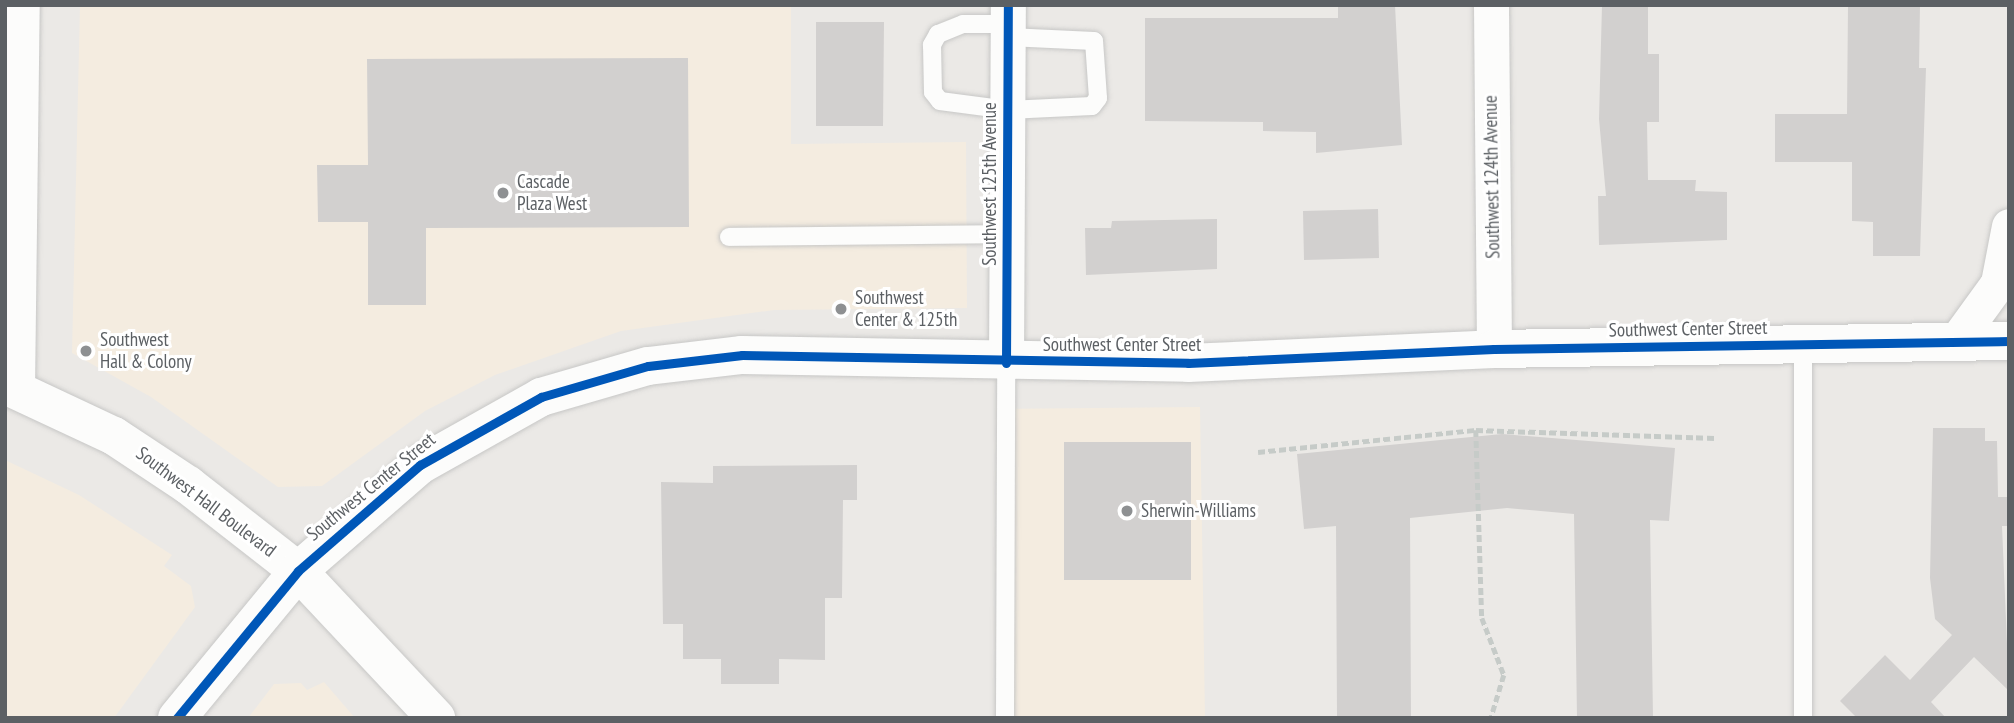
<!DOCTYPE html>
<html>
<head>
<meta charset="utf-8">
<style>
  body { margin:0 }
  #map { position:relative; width:2014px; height:723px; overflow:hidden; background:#ebe9e6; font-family:"PT Sans Narrow",sans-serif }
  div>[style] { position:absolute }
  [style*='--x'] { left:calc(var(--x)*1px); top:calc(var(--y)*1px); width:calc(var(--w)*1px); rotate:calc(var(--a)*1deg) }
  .commercial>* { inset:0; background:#f4ece0 }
  .building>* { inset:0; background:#d2d0cf }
  .path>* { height:4.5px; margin-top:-2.25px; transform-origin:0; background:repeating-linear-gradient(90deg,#c6cbc8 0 7px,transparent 0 10.5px) }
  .roads { filter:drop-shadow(0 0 2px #c7c7c6) drop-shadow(0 0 2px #c7c7c6) }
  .lane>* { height:18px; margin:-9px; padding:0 9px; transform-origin:9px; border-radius:9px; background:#fcfcfb }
  .street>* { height:35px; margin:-17.5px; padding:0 17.5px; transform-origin:17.5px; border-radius:17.5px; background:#fcfcfb }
  .secondary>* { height:38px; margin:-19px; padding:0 19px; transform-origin:19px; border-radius:19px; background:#fcfcfb }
  .cycleway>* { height:9px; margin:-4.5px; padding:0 4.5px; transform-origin:4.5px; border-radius:4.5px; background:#0057b8 }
  .dots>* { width:19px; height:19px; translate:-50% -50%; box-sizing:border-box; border:4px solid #fff; border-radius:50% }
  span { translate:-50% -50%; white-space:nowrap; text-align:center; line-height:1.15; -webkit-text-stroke:6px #fff; paint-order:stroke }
  .street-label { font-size:19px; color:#5c6064 }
  .poi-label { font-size:19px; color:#5c6064 }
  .left { translate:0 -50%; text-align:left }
  .frame { position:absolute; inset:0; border:7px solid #5c6064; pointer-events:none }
</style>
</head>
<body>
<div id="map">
  <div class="commercial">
    <i style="clip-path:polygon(80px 5px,791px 5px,791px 144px,966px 142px,967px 308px,774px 310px,621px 331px,495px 375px,425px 411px,322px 486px,278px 487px,151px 397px,72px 353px)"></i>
    <i style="clip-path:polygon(1200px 407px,1205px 718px,1001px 718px,1000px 409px)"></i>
    <i style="clip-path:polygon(5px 460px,79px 495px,172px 555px,164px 566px,191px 586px,195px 607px,114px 718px,5px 718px)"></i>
    <i style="clip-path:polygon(324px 682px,355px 718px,248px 718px,274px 684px,301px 683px,307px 690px)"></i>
  </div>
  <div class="building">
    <i style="clip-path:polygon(1338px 5px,1395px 5px,1402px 145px,1316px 153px,1316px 132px,1263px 131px,1263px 122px,1145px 121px,1145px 18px,1338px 18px)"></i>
    <i style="clip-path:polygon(1602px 5px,1648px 5px,1648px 54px,1659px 54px,1659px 122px,1647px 122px,1648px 180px,1696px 180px,1695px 191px,1727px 192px,1727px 240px,1599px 245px,1598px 196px,1606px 196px,1599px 119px)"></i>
    <i style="clip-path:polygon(1848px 5px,1920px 5px,1919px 68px,1926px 68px,1920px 256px,1873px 256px,1873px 222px,1852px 221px,1852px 162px,1775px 162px,1775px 114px,1847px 114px)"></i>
    <i style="clip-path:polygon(816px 22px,884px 22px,883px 126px,816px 126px)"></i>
    <i style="clip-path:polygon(688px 58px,689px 227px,426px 228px,426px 305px,368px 305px,368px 222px,318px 222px,317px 165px,368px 165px,367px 59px)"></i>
    <i style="clip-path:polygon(1378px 209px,1379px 258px,1304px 260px,1303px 211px)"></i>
    <i style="clip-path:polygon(1217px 219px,1217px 269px,1086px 275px,1085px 228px,1111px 228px,1112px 221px)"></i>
    <i style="clip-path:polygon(1933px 428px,1985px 428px,1985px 441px,1997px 441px,1998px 497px,2008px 497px,2008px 526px,2002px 526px,2009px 691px,1974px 657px,1931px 702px,1946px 718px,1857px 718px,1840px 701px,1885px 655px,1910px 680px,1952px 635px,1935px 619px,1930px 578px)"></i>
    <i style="clip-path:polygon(1502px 434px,1675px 448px,1669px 521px,1650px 520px,1653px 718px,1577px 718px,1574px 514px,1507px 508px,1410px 518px,1411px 718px,1337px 718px,1336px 526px,1304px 529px,1297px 454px)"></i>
    <i style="clip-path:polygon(1064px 442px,1191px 442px,1191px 580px,1064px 580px)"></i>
    <i style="clip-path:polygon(857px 465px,857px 500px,843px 500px,842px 598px,825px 598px,825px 660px,779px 659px,779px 684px,721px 684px,721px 659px,683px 659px,683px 624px,663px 624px,661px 482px,713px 483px,713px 466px)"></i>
  </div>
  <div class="path">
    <i style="--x:1476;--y:430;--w:188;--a:88.2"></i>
    <i style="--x:1482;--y:618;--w:61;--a:68.9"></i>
    <i style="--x:1504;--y:675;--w:45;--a:106.8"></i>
    <i style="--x:1258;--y:452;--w:219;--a:-5.8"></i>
    <i style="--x:1476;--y:430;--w:239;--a:1.9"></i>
  </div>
  <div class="roads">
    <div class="lane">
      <i style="--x:1008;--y:24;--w:45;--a:180"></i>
      <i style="--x:963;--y:24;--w:27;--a:158"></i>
      <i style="--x:938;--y:34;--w:13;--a:119"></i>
      <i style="--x:932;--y:45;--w:47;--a:88.8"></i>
      <i style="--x:933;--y:92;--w:11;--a:52"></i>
      <i style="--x:940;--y:101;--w:69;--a:7.5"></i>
      <i style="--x:1008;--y:110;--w:84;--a:-2.7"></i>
      <i style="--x:1092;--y:106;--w:10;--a:-53"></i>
      <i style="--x:1098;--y:98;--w:57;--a:-94"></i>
      <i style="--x:1094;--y:41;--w:86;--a:-177.3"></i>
      <i style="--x:729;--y:237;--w:279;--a:-0.6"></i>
      <i style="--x:1005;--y:718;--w:355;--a:-89.8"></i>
      <i style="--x:1803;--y:718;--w:373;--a:-90"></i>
    </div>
    <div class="street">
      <i style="--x:1491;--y:5;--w:344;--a:89.5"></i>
      <i style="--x:1956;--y:341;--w:72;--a:-54.1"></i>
      <i style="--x:1998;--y:283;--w:58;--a:-79.1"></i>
      <i style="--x:1006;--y:363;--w:358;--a:-89.7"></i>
      <i style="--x:17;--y:390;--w:385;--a:-89.3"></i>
    </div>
    <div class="secondary">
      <i style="--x:5;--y:385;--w:120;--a:25.1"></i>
      <i style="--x:114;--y:436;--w:89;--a:33.5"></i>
      <i style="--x:188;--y:485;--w:140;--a:38"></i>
      <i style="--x:298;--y:571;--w:202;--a:46.8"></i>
      <i style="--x:177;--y:718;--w:190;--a:-50.5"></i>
      <i style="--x:298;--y:571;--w:162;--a:-41"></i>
      <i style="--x:420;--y:465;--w:139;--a:-29.3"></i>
      <i style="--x:541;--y:397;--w:111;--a:-16.2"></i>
      <i style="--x:648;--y:366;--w:95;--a:-6.7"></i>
      <i style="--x:742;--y:355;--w:446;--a:1"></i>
      <i style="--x:1188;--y:363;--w:306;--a:-2.6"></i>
      <i style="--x:1494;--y:349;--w:515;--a:-0.89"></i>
    </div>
  </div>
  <div class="cycleway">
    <i style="--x:1006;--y:363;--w:358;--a:-89.7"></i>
    <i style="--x:177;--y:718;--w:190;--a:-50.5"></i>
    <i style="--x:298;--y:571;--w:162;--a:-41"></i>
    <i style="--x:420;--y:465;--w:139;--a:-29.3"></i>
    <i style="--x:541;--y:397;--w:111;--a:-16.2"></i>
    <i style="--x:648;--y:366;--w:95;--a:-6.7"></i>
    <i style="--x:742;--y:355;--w:446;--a:1"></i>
    <i style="--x:1188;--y:363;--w:306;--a:-2.6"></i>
    <i style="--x:1494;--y:349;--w:515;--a:-0.89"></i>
  </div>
  <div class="dots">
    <i style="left:503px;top:193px;background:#8e9092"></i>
    <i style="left:841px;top:309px;background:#8e9092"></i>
    <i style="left:86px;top:351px;background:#8e9092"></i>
    <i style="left:1127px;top:511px;background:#8e9092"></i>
  </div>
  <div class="street-label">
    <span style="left:1492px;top:177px;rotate:-91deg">Southwest 124th Avenue</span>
    <span style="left:990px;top:184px;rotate:-90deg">Southwest 125th Avenue</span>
    <span style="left:1688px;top:329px;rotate:-1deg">Southwest Center Street</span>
    <span style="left:1122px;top:345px">Southwest Center Street</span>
    <span style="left:371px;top:487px;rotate:-39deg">Southwest Center Street</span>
    <span style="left:206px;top:502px;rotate:37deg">Southwest Hall Boulevard</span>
  </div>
  <div class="poi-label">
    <span class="left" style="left:517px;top:193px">Cascade<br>Plaza West</span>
    <span class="left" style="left:855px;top:309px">Southwest<br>Center &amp; 125th</span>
    <span class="left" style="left:100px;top:351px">Southwest<br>Hall &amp; Colony</span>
    <span class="left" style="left:1141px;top:511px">Sherwin-Williams</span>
  </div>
  <div class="frame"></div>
</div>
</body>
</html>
